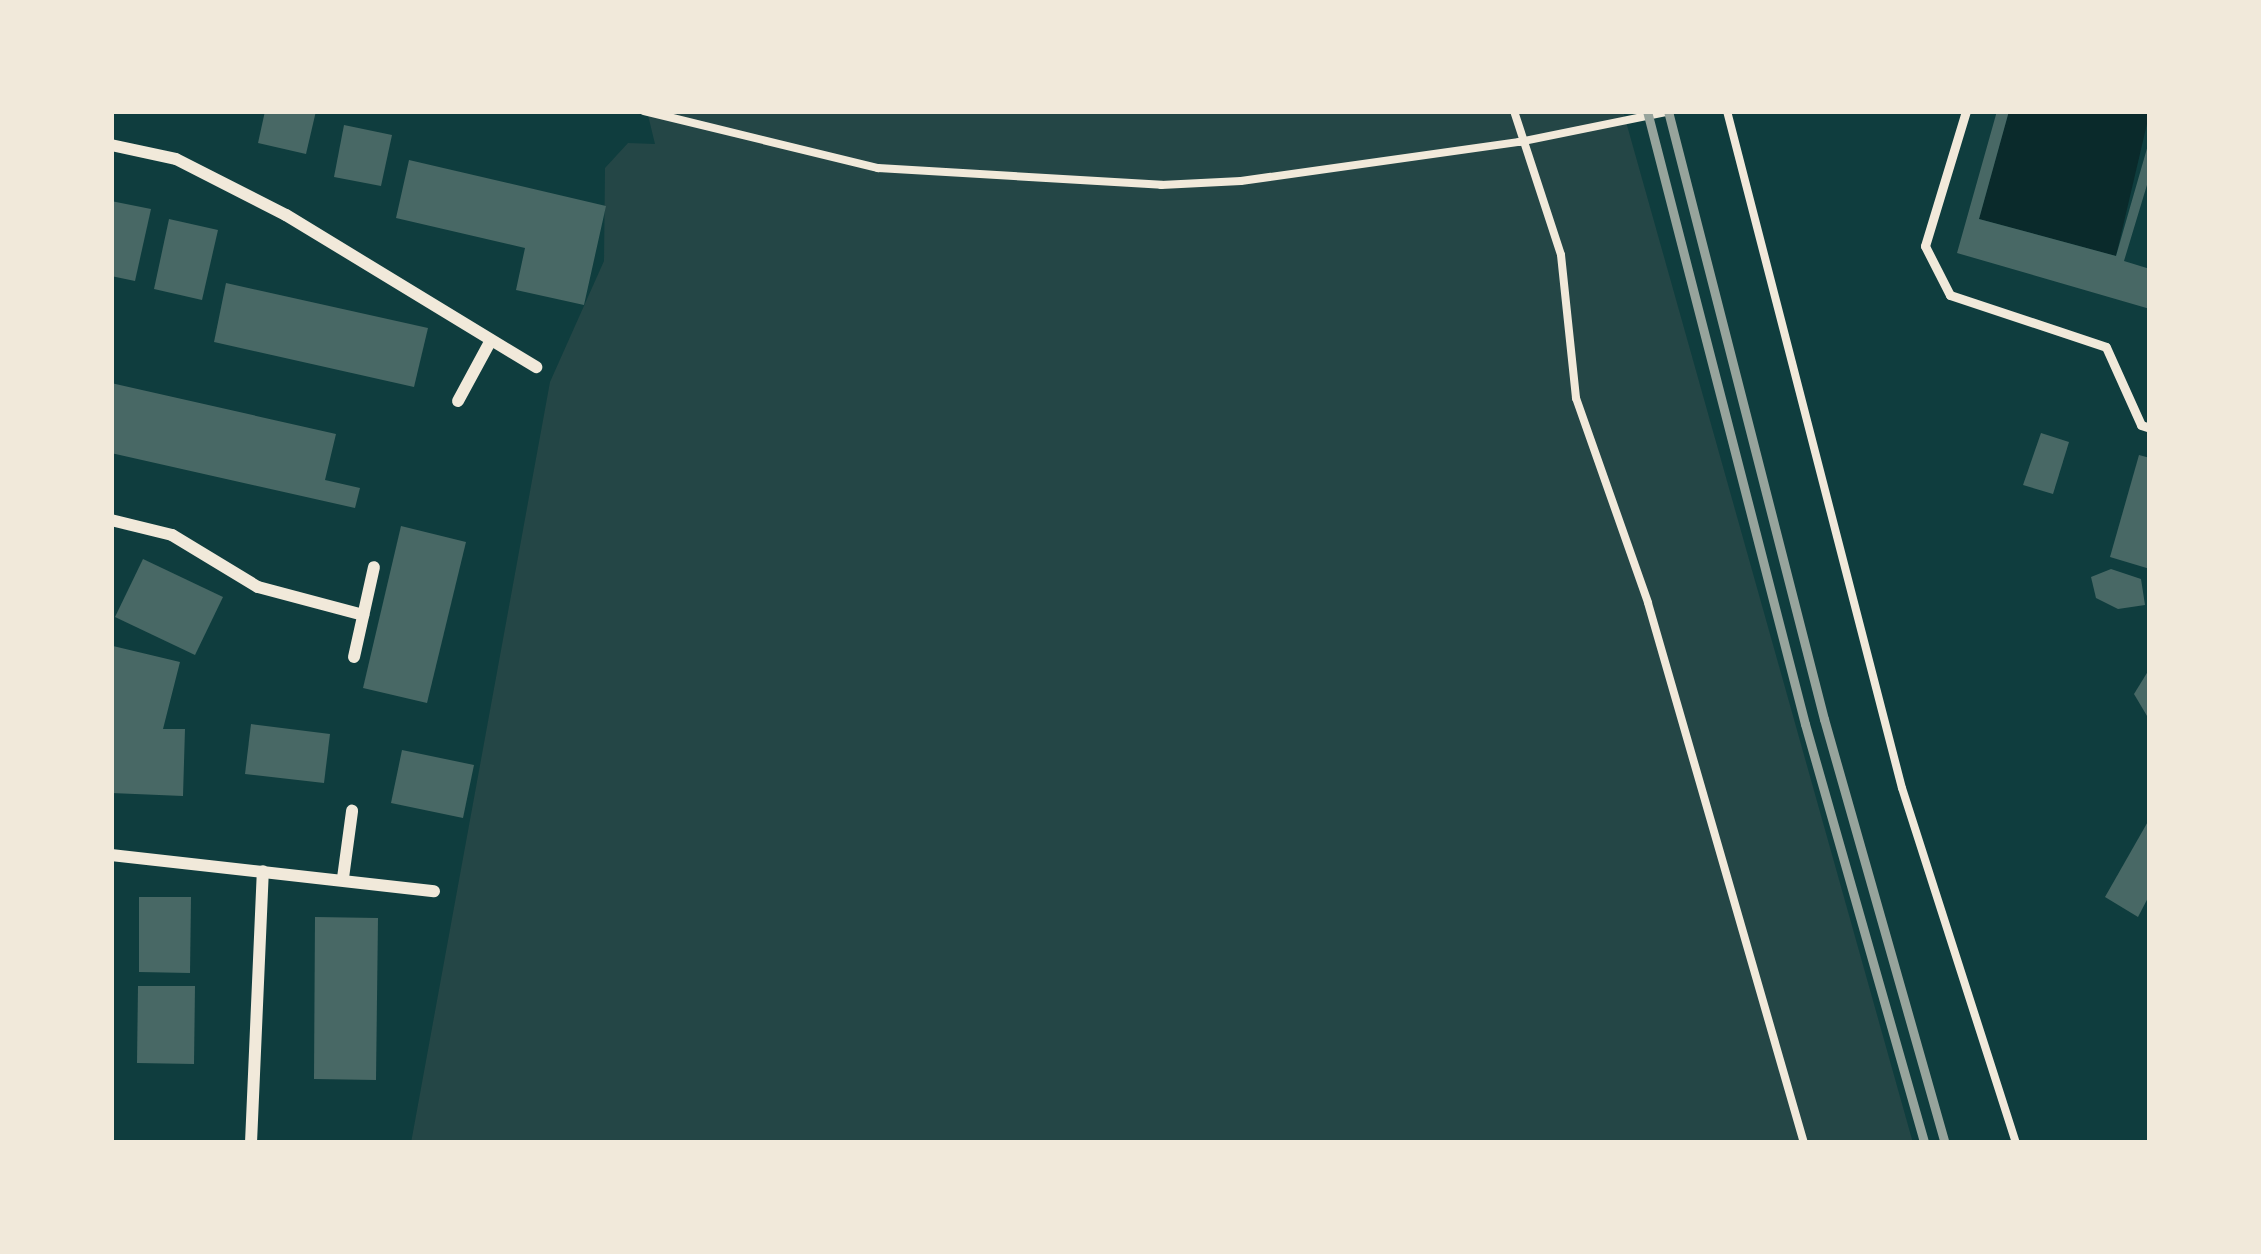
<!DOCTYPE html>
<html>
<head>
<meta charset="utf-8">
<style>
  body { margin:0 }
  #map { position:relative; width:2261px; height:1254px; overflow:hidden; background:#0f3d3e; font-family:"Sofia Sans Condensed",sans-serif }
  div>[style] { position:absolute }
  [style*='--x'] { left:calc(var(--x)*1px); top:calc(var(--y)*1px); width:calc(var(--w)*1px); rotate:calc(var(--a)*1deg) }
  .green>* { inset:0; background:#244646 }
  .water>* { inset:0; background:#0a2a2b }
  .building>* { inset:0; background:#486865 }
  .path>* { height:8px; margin:-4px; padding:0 4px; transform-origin:4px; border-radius:4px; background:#f1e9da }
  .service>* { height:9px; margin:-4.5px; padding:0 4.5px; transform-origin:4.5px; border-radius:4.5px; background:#f1e9da }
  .minor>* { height:12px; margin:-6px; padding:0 6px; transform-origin:6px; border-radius:6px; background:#f1e9da }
  .rail>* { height:9px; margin:-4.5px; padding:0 4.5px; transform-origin:4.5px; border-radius:4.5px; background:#97a49c }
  span { translate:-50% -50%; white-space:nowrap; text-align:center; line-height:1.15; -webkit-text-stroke:12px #f1e9da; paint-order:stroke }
  .frame { position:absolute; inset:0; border:114px solid #f1e9da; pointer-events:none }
</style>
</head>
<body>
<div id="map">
  <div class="green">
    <i style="clip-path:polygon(647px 111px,1623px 111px,1913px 1143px,411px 1143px,550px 382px,604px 261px,605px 168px,628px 143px,655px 144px)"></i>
  </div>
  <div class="water">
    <i style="clip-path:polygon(2009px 111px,2150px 111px,2116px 256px,1979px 219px)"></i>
  </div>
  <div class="building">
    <i style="clip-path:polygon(265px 111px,316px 111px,306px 154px,258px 143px)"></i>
    <i style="clip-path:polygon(1997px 111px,2009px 111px,1979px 219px,2116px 256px,2150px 138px,2150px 175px,2124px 261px,2150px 269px,2150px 309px,1957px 253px)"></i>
    <i style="clip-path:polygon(344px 125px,392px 135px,381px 186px,334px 177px)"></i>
    <i style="clip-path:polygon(409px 160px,606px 206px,584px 305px,516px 290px,525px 248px,396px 218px)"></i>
    <i style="clip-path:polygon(111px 201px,151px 209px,135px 281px,111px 276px)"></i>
    <i style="clip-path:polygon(169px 219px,218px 230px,202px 300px,154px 289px)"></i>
    <i style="clip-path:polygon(226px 283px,428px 328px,414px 387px,214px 342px)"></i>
    <i style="clip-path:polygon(111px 383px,336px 434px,325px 480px,360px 488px,355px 508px,111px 453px)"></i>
    <i style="clip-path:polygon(2041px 433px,2069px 442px,2053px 494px,2023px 485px)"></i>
    <i style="clip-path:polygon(2139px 455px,2150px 458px,2150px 569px,2110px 557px)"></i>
    <i style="clip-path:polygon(401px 526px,466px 542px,427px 703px,363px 688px)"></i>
    <i style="clip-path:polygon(143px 559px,223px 597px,195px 655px,115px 617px)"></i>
    <i style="clip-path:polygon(2111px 569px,2141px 579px,2145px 605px,2118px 609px,2096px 598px,2091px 577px)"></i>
    <i style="clip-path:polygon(113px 646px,180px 662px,163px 729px,185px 729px,183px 796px,111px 793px)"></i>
    <i style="clip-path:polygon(2150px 668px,2150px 721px,2134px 694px)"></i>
    <i style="clip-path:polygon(251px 724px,330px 734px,324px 783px,245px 774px)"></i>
    <i style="clip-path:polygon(402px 750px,474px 765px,463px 818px,391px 803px)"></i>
    <i style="clip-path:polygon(2150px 818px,2150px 894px,2138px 917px,2105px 897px)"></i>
    <i style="clip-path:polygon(139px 897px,191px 897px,190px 973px,139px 972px)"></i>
    <i style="clip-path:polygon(315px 917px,378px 918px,376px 1080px,314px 1079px)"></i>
    <i style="clip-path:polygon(138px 986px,195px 986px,194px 1064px,137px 1063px)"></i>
  </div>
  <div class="path">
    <i style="--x:644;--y:111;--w:241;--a:13.7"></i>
    <i style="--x:878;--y:168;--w:284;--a:3.4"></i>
    <i style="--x:1161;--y:185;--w:80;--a:-2.9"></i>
    <i style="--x:1241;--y:181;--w:281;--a:-8"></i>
    <i style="--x:1519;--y:142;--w:155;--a:-11.5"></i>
    <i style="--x:1514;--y:111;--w:151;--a:71.9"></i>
    <i style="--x:1561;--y:255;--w:144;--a:84"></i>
    <i style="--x:1576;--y:398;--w:217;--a:70.6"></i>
    <i style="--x:1648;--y:603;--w:562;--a:73.89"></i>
    <i style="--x:1727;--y:111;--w:699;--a:75.51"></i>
    <i style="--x:1902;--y:788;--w:373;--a:72.2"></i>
  </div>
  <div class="service">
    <i style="--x:1966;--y:111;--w:141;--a:106.9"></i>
    <i style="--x:1925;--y:246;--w:55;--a:63"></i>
    <i style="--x:1950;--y:295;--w:164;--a:18.4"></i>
    <i style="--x:2106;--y:347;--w:85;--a:65.8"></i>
    <i style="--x:2141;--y:425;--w:9;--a:18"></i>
  </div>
  <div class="minor">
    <i style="--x:111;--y:145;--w:66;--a:12.2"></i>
    <i style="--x:176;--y:159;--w:123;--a:27"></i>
    <i style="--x:286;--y:215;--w:293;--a:31.3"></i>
    <i style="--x:458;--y:401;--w:69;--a:-61.6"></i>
    <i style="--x:111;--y:520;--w:63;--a:13.8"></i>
    <i style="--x:172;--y:535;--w:100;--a:31.2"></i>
    <i style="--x:258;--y:587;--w:109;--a:14.9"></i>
    <i style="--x:354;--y:657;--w:92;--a:-77.5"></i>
    <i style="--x:111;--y:855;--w:325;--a:6.4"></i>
    <i style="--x:343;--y:878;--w:68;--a:-82.3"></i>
    <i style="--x:251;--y:1143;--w:272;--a:-87.5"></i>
  </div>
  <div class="rail">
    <i style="--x:1647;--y:111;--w:633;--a:75.55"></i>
    <i style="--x:1805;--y:724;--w:436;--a:74.1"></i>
    <i style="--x:1668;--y:111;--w:628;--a:75.61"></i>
    <i style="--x:1824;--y:719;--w:441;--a:74.1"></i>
  </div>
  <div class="frame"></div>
</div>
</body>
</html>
